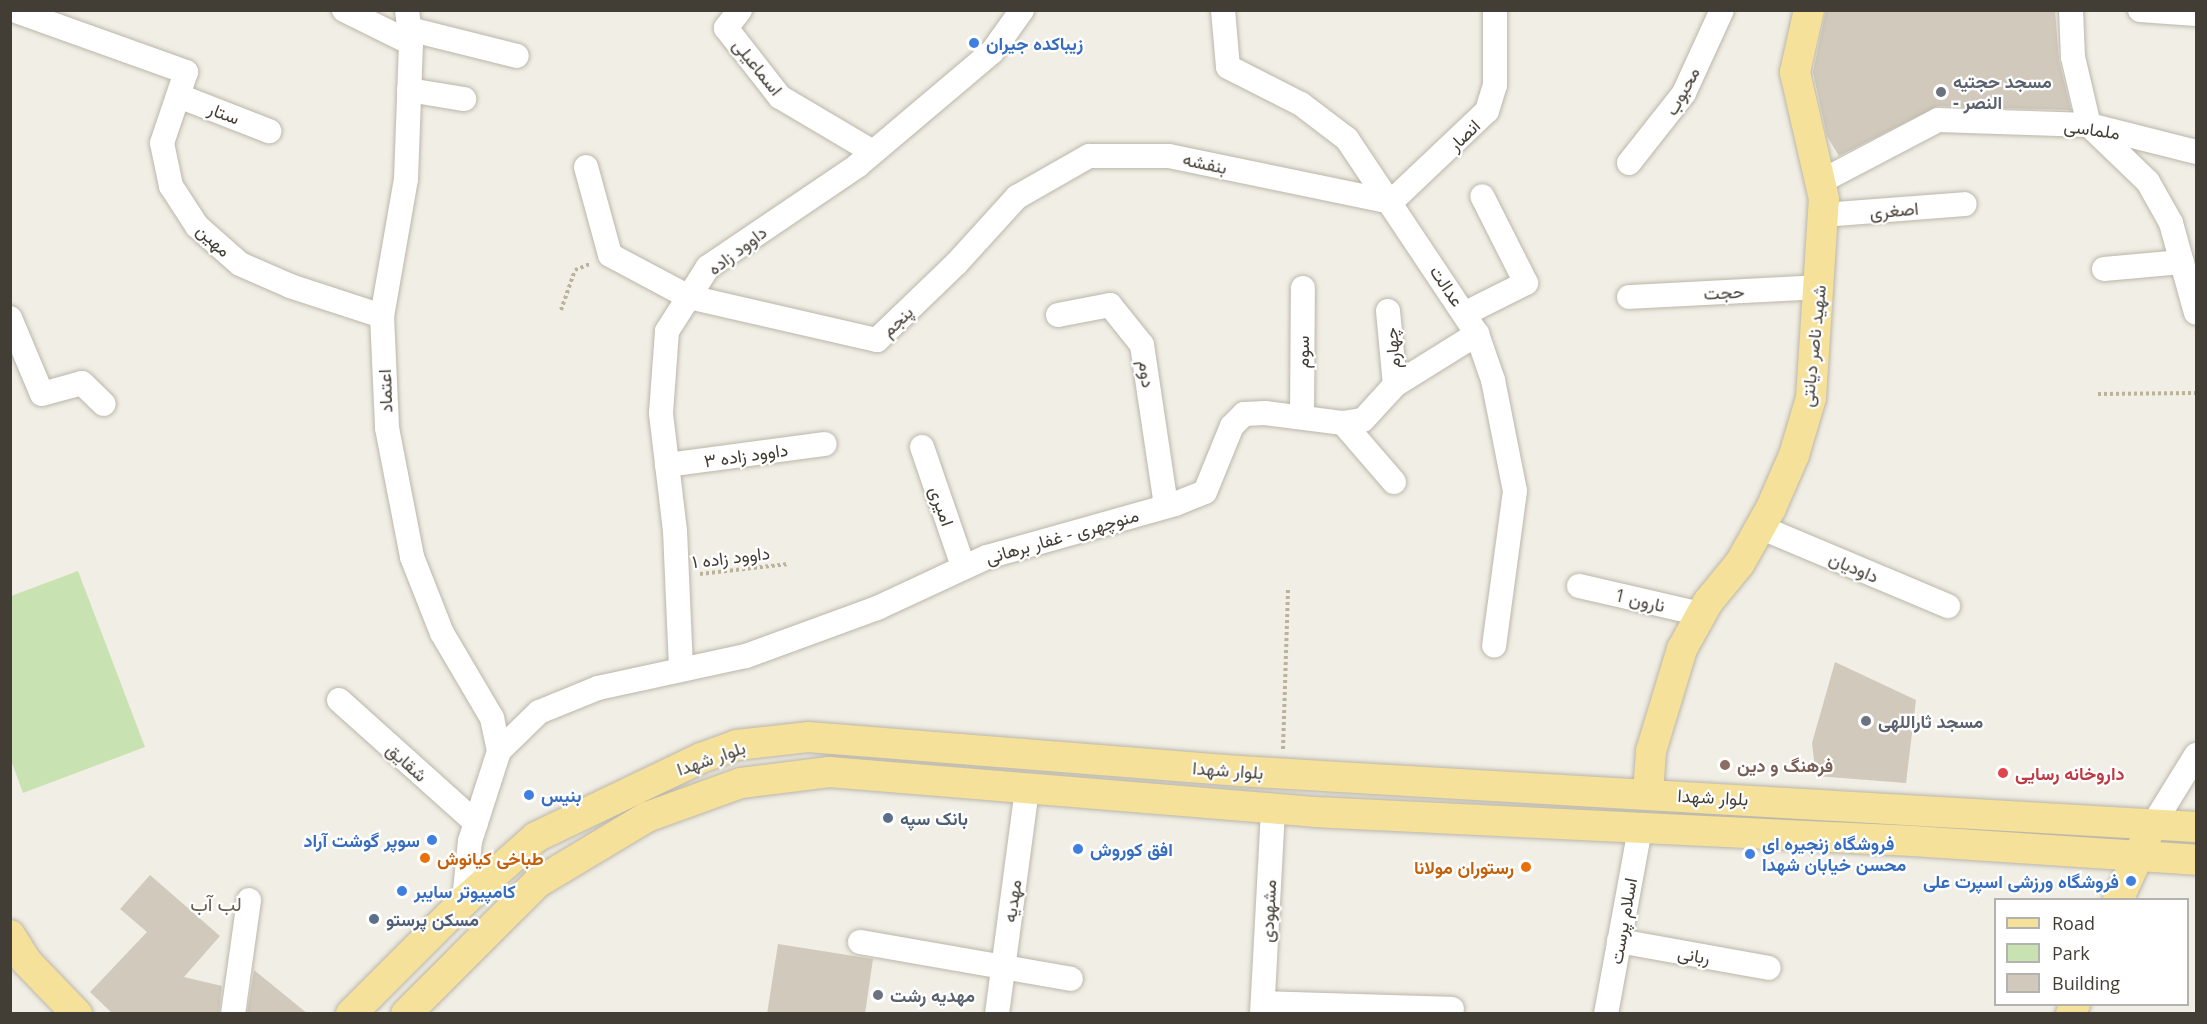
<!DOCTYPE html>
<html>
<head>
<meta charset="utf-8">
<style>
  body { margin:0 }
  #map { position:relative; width:2207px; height:1024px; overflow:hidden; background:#f1eee5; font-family:"Open Sans",Vazirmatn,sans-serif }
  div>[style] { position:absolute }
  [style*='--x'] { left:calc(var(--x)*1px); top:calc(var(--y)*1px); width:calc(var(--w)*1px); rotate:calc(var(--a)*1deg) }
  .green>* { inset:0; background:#c9e2b1 }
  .building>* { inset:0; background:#d1cabc }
  .path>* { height:4px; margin-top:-2px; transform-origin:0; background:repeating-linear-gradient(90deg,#bcb29b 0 3px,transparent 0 6px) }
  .roads { filter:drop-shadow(0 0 2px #bbb6a9) drop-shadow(0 0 2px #bbb6a9) }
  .minor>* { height:24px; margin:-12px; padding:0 12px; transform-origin:12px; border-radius:12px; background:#fff }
  .major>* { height:30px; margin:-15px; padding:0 15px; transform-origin:15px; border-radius:15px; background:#f5e19a }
  .dots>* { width:16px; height:16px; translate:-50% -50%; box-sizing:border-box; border:3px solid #fff; border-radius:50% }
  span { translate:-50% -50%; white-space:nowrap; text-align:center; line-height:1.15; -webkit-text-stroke:4.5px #fff; paint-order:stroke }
  .shop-label { font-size:18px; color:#366cbe; font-weight:700 }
  .left { translate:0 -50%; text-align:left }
  .right { translate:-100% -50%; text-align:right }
  .street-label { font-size:18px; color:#433e35 }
  .worship-label { font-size:18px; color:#5b616d; font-weight:700 }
  .education-label { font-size:18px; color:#785e54; font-weight:700 }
  .health-label { font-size:18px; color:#be3a42; font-weight:700 }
  .service-label { font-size:18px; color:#4e5e75; font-weight:700 }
  .food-label { font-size:18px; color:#c56008; font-weight:700 }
  .neighbourhood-label { font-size:20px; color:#655d4d }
  .frame { position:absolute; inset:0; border:12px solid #433e35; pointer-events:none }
  .legend { position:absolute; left:1994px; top:898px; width:195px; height:108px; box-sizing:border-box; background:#fff; border:2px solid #b4b2ae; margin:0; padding:8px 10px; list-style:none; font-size:18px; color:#433e35 }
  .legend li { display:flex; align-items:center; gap:12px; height:30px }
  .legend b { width:30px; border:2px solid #b4b2ae }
</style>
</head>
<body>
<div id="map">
  <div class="green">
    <i style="clip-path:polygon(78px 571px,145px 747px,23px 793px,11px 760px,11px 596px)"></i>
  </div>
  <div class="building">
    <i style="clip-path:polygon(1826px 10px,2055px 10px,2059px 60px,2071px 110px,1938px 106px,1839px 156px,1827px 136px,1813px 72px)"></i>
    <i style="clip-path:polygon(1835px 662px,1916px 700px,1906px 783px,1816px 776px,1812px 743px)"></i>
    <i style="clip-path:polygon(150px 875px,220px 936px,184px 977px,222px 986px,219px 1014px,113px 1014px,90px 992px,147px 932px,120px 909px)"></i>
    <i style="clip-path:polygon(778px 944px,873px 959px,865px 1014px,767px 1014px)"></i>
    <i style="clip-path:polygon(254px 970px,308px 1014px,247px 1014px)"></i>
  </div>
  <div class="path">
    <i style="--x:561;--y:310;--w:42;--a:-70.7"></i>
    <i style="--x:575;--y:270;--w:16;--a:-22"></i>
    <i style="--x:2098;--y:394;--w:98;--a:-0.6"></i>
    <i style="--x:700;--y:574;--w:89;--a:-6.5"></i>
    <i style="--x:1283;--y:749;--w:161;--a:-88.2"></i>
  </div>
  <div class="roads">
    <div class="minor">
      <i style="--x:13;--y:10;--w:184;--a:19.7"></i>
      <i style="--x:186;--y:72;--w:75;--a:108.7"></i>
      <i style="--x:162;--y:143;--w:44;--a:78.2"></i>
      <i style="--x:171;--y:186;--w:48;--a:57"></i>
      <i style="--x:197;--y:226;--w:57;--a:41.5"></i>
      <i style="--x:240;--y:264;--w:55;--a:23.7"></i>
      <i style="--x:290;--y:286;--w:97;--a:18.1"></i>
      <i style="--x:344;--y:10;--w:75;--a:26.2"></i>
      <i style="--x:407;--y:10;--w:33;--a:83"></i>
      <i style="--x:411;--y:43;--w:136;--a:92.1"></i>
      <i style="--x:406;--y:179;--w:139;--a:99.9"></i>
      <i style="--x:382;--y:316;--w:112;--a:87.4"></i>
      <i style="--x:387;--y:428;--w:131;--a:79"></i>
      <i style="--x:412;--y:557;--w:82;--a:68.5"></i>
      <i style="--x:442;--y:633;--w:99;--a:59.5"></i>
      <i style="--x:492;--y:718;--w:34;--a:78"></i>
      <i style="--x:740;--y:10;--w:23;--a:128"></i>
      <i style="--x:726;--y:28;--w:88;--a:52"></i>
      <i style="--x:780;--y:97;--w:108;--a:30.6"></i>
      <i style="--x:1223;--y:10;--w:57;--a:85"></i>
      <i style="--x:1228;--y:67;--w:82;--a:26.9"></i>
      <i style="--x:1301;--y:104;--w:58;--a:37.3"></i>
      <i style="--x:1347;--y:139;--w:234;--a:56.3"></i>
      <i style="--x:1477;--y:334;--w:49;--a:70.8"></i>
      <i style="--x:1493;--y:380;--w:113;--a:78.8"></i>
      <i style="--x:1515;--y:491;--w:156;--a:97.7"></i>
      <i style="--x:2071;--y:10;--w:47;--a:87.6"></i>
      <i style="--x:2073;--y:57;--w:70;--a:76.8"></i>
      <i style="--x:2089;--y:125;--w:82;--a:44"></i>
      <i style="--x:2148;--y:182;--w:47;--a:60.7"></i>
      <i style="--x:2171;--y:223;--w:93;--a:74.5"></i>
      <i style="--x:2140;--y:10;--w:56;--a:4.1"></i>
      <i style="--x:409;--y:29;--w:111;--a:14"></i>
      <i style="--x:409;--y:90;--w:56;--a:9.3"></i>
      <i style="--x:179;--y:96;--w:97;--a:21.3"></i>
      <i style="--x:1629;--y:163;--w:89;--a:-51.8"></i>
      <i style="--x:1684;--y:93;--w:91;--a:-65.4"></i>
      <i style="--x:586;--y:167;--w:91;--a:74.7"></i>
      <i style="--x:610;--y:255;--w:89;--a:28"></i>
      <i style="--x:689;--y:297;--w:193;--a:12.9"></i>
      <i style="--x:877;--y:340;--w:110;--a:-43.9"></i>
      <i style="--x:956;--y:264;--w:91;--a:-47.7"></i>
      <i style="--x:1017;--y:197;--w:83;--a:-29.7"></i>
      <i style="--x:1089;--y:156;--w:80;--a:0"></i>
      <i style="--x:1169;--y:156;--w:227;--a:11.7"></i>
      <i style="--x:1391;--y:202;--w:132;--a:-43.5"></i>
      <i style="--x:1487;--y:111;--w:27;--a:-73"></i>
      <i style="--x:1495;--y:85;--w:75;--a:-90"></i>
      <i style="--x:1820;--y:182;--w:133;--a:-27.7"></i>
      <i style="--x:1938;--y:120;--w:151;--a:1.9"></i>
      <i style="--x:2089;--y:125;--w:110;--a:14.2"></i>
      <i style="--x:1823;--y:215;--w:142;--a:-4.4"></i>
      <i style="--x:2104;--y:269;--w:78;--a:-5.1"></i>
      <i style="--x:1629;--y:297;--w:190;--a:-3"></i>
      <i style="--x:1388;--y:311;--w:74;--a:84.6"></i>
      <i style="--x:1466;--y:313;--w:67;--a:-26.6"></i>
      <i style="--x:1526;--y:283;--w:97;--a:-116.8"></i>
      <i style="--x:1058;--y:315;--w:53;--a:-10.9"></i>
      <i style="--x:1110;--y:305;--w:51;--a:51.3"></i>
      <i style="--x:1142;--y:345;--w:163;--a:81.5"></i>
      <i style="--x:10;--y:318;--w:82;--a:67.2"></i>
      <i style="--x:42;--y:394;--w:41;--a:-15.4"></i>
      <i style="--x:82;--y:383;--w:30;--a:44"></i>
      <i style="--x:1302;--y:416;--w:128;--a:-89.6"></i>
      <i style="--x:1343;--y:423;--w:78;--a:49.2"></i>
      <i style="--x:922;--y:447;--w:126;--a:71"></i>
      <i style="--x:667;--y:465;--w:159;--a:-7.6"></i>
      <i style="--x:1760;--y:527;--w:204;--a:22.8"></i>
      <i style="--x:1579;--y:586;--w:125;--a:12.9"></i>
      <i style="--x:681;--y:668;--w:137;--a:-92.5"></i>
      <i style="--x:675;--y:531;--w:119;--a:-96.8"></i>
      <i style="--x:661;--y:413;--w:82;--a:-85.8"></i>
      <i style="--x:667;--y:331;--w:76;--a:-57.4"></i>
      <i style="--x:708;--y:267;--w:180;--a:-34.1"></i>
      <i style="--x:857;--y:166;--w:177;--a:-40.2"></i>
      <i style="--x:992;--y:52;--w:52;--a:-54.5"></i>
      <i style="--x:339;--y:700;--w:184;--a:41.9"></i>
      <i style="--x:2154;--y:823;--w:80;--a:-58.3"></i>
      <i style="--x:464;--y:901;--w:60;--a:-84.3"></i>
      <i style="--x:470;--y:841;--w:95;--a:-72.1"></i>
      <i style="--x:499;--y:751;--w:56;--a:-44.3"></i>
      <i style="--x:539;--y:712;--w:64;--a:-22.1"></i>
      <i style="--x:598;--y:688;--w:151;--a:-12.2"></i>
      <i style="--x:746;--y:656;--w:140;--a:-20.1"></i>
      <i style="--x:877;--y:608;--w:121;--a:-24.9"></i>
      <i style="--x:987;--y:557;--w:195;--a:-15.7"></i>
      <i style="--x:1175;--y:504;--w:32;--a:-22"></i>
      <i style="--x:1205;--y:492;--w:71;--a:-67.8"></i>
      <i style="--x:1232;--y:426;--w:17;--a:-45"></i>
      <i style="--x:1244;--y:414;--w:21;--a:-3"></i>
      <i style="--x:1265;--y:413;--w:79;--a:7.3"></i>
      <i style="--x:1343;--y:423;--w:20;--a:-9"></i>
      <i style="--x:1363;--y:420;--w:47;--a:-47.6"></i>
      <i style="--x:1395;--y:385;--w:97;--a:-31.9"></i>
      <i style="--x:1619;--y:941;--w:152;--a:10.2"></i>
      <i style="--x:860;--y:942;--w:214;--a:9.9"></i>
      <i style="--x:1263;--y:1003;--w:189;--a:1.8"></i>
      <i style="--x:233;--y:1014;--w:115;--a:-82"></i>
      <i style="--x:997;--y:1014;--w:228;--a:-82.4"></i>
      <i style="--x:1262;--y:1014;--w:205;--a:-86.9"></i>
      <i style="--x:1606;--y:1014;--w:189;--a:-79.6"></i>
    </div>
    <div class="major">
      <i style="--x:1648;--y:794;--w:43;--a:-86"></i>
      <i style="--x:1651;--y:751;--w:107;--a:-73.1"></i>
      <i style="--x:1682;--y:649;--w:54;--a:-61"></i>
      <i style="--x:1708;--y:602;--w:50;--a:-50.6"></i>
      <i style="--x:1740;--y:563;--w:63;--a:-60.6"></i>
      <i style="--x:1771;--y:508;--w:58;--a:-66.5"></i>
      <i style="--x:1794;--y:455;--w:59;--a:-73.4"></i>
      <i style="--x:1811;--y:398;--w:199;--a:-86.3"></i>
      <i style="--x:1824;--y:199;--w:130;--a:-102.9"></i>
      <i style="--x:1795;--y:72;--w:64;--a:-77.3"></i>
      <i style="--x:2118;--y:900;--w:67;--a:-65.3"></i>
      <i style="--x:10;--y:935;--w:31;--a:58"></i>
      <i style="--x:26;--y:961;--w:74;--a:46.1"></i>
      <i style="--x:351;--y:1014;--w:160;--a:-45"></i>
      <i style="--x:464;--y:901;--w:96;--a:-41.6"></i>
      <i style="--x:536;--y:837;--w:183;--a:-25.6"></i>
      <i style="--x:701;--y:758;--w:38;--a:-20"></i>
      <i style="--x:737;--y:745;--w:71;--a:-6.4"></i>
      <i style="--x:808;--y:737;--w:431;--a:4.5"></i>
      <i style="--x:1238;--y:771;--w:960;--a:3.35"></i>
      <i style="--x:406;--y:1014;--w:185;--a:-45"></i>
      <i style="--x:537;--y:883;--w:128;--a:-31"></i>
      <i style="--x:647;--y:817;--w:100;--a:-19.9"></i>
      <i style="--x:741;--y:783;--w:89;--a:-7.1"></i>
      <i style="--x:829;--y:772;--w:487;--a:4.7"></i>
      <i style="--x:1314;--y:812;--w:600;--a:2.77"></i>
      <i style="--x:1913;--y:841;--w:284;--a:3.8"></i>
      <i style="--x:2071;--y:1014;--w:11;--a:-68"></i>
    </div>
  </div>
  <div class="dots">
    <i style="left:974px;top:43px;background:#3f7fe0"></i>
    <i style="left:1941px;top:92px;background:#6b7280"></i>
    <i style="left:1866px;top:721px;background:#6b7280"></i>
    <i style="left:1725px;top:765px;background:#8d6e63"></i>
    <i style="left:2003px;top:773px;background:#e0444e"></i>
    <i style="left:529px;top:795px;background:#3f7fe0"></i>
    <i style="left:888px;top:818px;background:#5c6f8a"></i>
    <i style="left:432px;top:840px;background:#3f7fe0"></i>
    <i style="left:1078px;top:849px;background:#3f7fe0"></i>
    <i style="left:1750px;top:854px;background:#3f7fe0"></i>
    <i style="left:425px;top:858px;background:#e8710a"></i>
    <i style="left:1526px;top:867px;background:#e8710a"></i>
    <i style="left:2131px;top:881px;background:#3f7fe0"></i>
    <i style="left:402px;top:891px;background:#3f7fe0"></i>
    <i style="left:374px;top:919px;background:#5c6f8a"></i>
    <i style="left:878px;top:995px;background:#6b7280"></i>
  </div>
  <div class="shop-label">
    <span class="left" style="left:986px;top:43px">زیباکده جیران</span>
    <span class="left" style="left:541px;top:795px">بنیس</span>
    <span class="right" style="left:420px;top:840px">سوپر گوشت آراد</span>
    <span class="left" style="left:1762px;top:854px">فروشگاه زنجیره ای<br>محسن خیابان شهدا</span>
    <span class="left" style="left:1090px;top:849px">افق کوروش</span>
    <span class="right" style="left:2119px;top:881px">فروشگاه ورزشی اسپرت علی</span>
    <span class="left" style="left:414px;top:891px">کامپیوتر سایبر</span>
  </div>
  <div class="street-label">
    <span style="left:758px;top:67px;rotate:51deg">اسماعیلی</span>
    <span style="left:1682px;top:91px;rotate:-61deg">محبوب</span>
    <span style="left:224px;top:113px;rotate:21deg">ستار</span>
    <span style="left:2092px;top:129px;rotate:8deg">ملماسی</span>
    <span style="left:1464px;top:135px;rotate:-44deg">انصار</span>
    <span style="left:1205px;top:163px;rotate:12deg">بنفشه</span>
    <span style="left:1894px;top:210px;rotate:-5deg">اصغری</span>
    <span style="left:214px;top:240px;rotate:43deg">مهین</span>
    <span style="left:737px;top:250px;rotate:-37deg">داوود زاده</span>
    <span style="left:1447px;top:286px;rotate:56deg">عدالت</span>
    <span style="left:1724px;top:292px;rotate:-3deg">حجت</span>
    <span style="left:897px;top:321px;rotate:-44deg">پنجم</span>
    <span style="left:1813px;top:346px;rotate:-84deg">شهید ناصر دیانتی</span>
    <span style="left:1392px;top:348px;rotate:-95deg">چهارم</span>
    <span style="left:1302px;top:352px;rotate:-90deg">سوم</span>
    <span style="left:1147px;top:374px;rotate:82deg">دوم</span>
    <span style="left:385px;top:391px;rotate:-92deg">اعتماد</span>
    <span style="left:746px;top:455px;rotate:-8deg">داوود زاده ۳</span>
    <span style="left:942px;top:506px;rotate:71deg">امیری</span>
    <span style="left:1062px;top:536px;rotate:-16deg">منوچهری - غفار برهانی</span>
    <span style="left:731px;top:557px;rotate:-7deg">داوود زاده ۱</span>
    <span style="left:1854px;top:567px;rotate:23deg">داودیان</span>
    <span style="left:1640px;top:600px;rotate:13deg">نارون 1</span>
    <span style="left:711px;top:758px;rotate:-19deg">بلوار شهدا</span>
    <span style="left:407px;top:762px;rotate:42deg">شقایق</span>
    <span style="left:1228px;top:770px;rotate:4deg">بلوار شهدا</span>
    <span style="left:1713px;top:797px;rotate:3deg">بلوار شهدا</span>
    <span style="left:1012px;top:901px;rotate:-82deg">مهدیه</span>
    <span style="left:1268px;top:911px;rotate:-87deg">مشهودی</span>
    <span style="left:1623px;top:921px;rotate:-80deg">اسلام پرست</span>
    <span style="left:1694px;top:955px;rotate:10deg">ربانی</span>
  </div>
  <div class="worship-label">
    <span class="left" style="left:1953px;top:92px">مسجد حجتیه<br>- النصر</span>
    <span class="left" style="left:1878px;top:721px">مسجد ثاراللهی</span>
    <span class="left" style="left:890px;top:995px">مهدیه رشت</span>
  </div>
  <div class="education-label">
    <span class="left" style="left:1737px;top:765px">فرهنگ و دین</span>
  </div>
  <div class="health-label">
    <span class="left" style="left:2015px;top:773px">داروخانه رسایی</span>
  </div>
  <div class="service-label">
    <span class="left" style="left:900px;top:818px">بانک سپه</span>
    <span class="left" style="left:386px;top:919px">مسکن پرستو</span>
  </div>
  <div class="food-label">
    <span class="left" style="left:437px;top:858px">طباخی کیانوش</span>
    <span class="right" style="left:1514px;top:867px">رستوران مولانا</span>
  </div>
  <div class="neighbourhood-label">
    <span style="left:216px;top:903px">لب آب</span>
  </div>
  <div class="frame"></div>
  <ul class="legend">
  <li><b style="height:8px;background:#f5e19a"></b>Road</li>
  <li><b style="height:16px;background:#c9e2b1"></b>Park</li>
  <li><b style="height:16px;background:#d1cabc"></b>Building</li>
  </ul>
</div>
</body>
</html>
